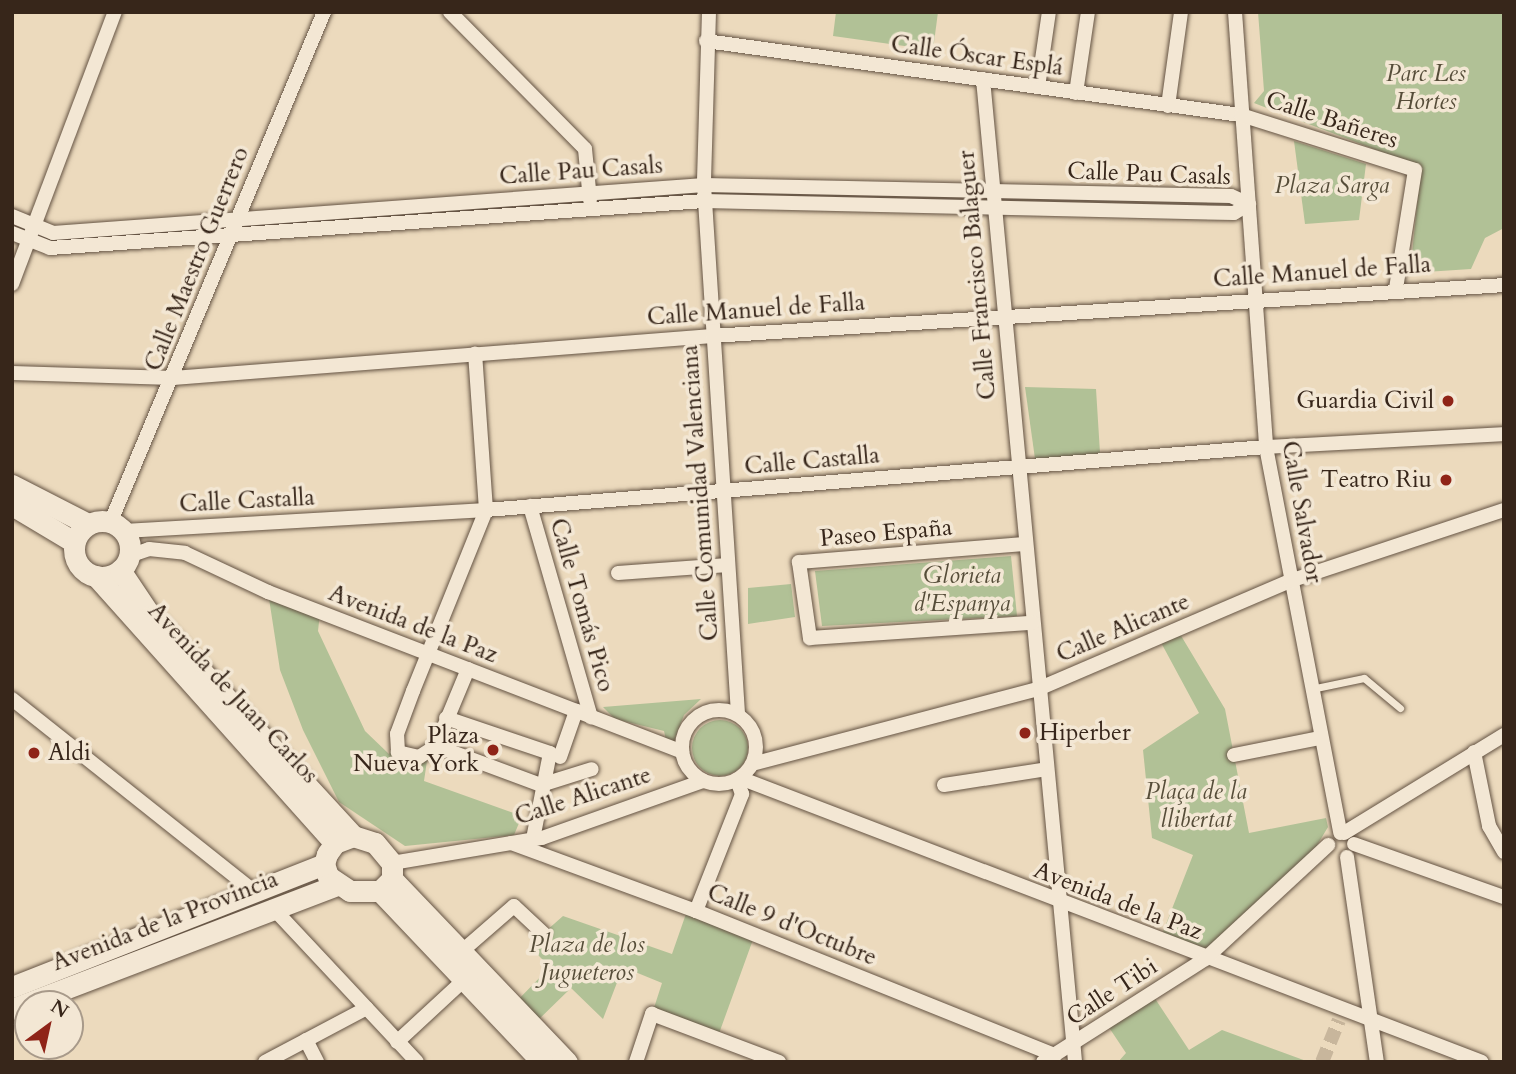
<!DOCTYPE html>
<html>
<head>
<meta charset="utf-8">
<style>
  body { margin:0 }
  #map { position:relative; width:1516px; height:1074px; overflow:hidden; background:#ecdabd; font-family:Cardo,serif }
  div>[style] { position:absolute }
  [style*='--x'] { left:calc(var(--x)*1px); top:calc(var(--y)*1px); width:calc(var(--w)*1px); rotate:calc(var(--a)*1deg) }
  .green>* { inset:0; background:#b1c196 }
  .round { border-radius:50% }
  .street-tunnel>* { height:14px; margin-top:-7px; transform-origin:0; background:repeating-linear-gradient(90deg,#c8b69c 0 14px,transparent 0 21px) }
  .roads { filter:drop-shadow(0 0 2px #645343) drop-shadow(0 0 2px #645343) }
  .lane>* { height:7px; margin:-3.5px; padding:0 3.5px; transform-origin:3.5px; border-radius:3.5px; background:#f3e7d4 }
  .street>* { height:14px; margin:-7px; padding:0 7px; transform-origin:7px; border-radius:7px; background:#f3e7d4 }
  .street>.ring { margin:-7px; padding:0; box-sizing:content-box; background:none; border:14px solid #f3e7d4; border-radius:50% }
  .secondary>* { height:21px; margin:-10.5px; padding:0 10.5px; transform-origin:10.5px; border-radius:10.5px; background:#f3e7d4 }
  .secondary>.ring { margin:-10.5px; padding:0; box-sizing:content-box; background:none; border:21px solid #f3e7d4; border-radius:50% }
  .dots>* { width:19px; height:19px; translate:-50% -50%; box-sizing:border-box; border:4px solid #f3e7d4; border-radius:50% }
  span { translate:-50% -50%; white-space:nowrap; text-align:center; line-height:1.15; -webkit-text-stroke:7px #f3e7d4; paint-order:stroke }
  .street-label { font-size:24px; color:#37261a }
  .park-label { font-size:24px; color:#564d39; font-style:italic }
  .poi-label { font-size:24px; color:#37261a }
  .right { translate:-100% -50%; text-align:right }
  .left { translate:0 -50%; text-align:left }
  .frame { position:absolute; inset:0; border:14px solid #37261a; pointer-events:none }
  .north { position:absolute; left:14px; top:990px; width:70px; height:70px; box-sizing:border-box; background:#f3e7d4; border:2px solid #a89a8a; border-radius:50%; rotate:33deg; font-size:19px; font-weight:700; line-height:28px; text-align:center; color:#37261a }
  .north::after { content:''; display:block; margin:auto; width:24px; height:32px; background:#8f2418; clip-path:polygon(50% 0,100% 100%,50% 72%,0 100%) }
</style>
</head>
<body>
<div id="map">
  <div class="green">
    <i style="clip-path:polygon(836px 12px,938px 12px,933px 50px,833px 36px)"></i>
    <i style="clip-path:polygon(1258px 12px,1504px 12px,1504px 228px,1485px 238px,1471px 269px,1410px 273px,1421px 167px,1254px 103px,1264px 91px)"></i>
    <i style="clip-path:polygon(1294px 141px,1366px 164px,1359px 220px,1305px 224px)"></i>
    <i style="clip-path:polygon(1025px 387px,1096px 389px,1100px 453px,1036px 466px)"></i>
    <i style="clip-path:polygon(1011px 556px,1017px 616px,822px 626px,815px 571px)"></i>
    <i style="clip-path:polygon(791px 584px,795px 617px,748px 624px,748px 588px)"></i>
    <i style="clip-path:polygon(268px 592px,320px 613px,318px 631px,365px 731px,389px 754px,397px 734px,398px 752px,428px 754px,424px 781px,522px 816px,514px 835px,405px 846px,339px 802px,303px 730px,280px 670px)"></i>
    <i style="clip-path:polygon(1177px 629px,1225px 709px,1249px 833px,1326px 818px,1328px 827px,1316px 847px,1205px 959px,1159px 942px,1193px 855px,1152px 838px,1143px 750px,1199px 713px,1158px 637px)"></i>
    <i style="clip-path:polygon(701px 699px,684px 715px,674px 741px,666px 740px,664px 731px,615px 719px,603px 707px)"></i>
    <i class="round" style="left:692px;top:720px;width:56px;height:56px"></i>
    <i style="clip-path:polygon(688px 908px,755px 934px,717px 1039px,652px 1014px,662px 983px,623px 967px,603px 1019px,571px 988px,533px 1025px,513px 1005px,550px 967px,529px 946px,563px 916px,672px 954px)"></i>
    <i style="clip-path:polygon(1152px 994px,1189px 1050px,1222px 1030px,1309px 1062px,1118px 1062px,1126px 1053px,1106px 1023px)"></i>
  </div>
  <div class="street-tunnel">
    <i style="--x:1322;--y:1062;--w:45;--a:-68"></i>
  </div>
  <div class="roads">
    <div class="lane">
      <i style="--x:1311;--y:689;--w:54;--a:-11.7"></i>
      <i style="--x:1364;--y:678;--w:47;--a:39.8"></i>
    </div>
    <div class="street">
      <i style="--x:450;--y:12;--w:192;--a:45.4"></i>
      <i style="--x:585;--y:149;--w:51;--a:84.4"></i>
      <i style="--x:709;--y:12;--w:173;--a:91.7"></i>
      <i style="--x:704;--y:185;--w:530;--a:86.32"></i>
      <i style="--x:1235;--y:12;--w:436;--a:85.9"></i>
      <i style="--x:1266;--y:447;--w:393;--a:79.1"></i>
      <i style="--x:706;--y:41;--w:540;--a:7.88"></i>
      <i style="--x:1241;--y:115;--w:182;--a:17.5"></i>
      <i style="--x:1415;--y:170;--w:121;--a:99.1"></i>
      <i style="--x:983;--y:79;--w:987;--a:84.65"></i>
      <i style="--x:1038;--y:87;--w:76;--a:-81.7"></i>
      <i style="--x:1076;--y:93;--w:82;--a:-81.6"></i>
      <i style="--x:1168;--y:106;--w:95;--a:-82.1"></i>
      <i style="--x:12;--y:216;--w:44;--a:22.5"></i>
      <i style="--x:53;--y:233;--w:653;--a:-4.22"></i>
      <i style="--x:704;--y:185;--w:527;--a:1.2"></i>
      <i style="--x:1231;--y:196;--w:20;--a:24"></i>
      <i style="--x:12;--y:233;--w:41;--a:21.5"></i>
      <i style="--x:50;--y:248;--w:656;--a:-4.11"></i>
      <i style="--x:704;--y:201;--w:530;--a:1.3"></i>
      <i style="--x:1234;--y:213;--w:17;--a:-31"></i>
      <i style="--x:12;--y:284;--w:291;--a:-69.3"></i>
      <i style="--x:12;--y:373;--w:161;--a:1.8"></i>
      <i style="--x:173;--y:378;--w:541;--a:-4.46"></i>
      <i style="--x:712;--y:336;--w:794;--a:-3.68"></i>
      <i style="--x:530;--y:506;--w:220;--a:73.9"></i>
      <i style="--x:111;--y:521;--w:552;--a:-67.29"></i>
      <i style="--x:124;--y:531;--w:363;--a:-3.3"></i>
      <i style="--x:486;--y:510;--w:783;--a:-4.62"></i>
      <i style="--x:1266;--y:447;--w:238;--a:-3.1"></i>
      <i style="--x:1024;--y:544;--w:226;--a:175.4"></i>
      <i style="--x:799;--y:562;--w:77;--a:81.8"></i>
      <i style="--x:810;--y:638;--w:223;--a:-3.9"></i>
      <i style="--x:129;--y:556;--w:21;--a:-19"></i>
      <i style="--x:149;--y:549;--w:36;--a:6"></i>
      <i style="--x:185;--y:553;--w:92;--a:25.2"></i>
      <i style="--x:268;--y:592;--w:444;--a:21.1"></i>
      <i style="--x:618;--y:573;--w:110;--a:-4.2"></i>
      <i style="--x:468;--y:669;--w:83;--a:112.6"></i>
      <i style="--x:436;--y:746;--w:20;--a:147"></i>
      <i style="--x:419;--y:757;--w:22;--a:-167"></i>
      <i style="--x:398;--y:752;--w:18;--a:-93"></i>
      <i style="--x:397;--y:734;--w:46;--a:-69.6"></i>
      <i style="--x:413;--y:691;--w:195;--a:-68"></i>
      <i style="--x:486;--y:510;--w:157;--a:-94"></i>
      <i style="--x:12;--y:699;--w:312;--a:38.5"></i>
      <i class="ring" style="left:682px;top:710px;width:60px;height:60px"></i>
      <i style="--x:446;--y:718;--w:110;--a:18.6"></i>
      <i style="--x:550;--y:753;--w:88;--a:101.2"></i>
      <i style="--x:436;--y:746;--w:112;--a:20.4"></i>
      <i style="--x:541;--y:785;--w:53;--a:-17.4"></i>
      <i style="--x:1474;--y:752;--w:76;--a:78.5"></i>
      <i style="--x:1489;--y:826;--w:30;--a:60"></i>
      <i style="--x:1234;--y:755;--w:88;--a:-11.2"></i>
      <i style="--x:560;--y:757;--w:49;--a:-70.8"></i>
      <i style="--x:752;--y:764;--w:296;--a:-14.7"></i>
      <i style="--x:1038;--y:689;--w:274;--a:-23.2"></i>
      <i style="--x:1290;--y:581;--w:225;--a:-18.4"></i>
      <i style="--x:740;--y:778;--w:794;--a:20.94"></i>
      <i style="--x:944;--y:785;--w:104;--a:-8.8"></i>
      <i style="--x:1344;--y:833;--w:188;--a:-31.5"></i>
      <i style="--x:511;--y:843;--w:197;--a:20.2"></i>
      <i style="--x:696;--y:911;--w:387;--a:21.9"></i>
      <i style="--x:1354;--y:844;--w:159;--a:19.5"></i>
      <i style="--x:1347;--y:857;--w:207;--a:81.7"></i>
      <i style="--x:392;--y:863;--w:152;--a:-9.5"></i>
      <i style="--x:542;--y:838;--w:171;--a:-19.5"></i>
      <i style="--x:272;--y:907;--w:212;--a:46.9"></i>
      <i style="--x:696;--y:911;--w:126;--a:-68.5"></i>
      <i style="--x:742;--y:794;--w:15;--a:-110"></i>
      <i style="--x:461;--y:952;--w:70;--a:-41"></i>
      <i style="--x:514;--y:906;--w:40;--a:43"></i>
      <i style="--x:306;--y:1040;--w:25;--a:63"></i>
      <i style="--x:397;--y:1042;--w:93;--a:-42.8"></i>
      <i style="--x:265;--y:1062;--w:115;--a:-27.9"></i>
      <i style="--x:636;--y:1062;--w:51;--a:-71.6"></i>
      <i style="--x:652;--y:1014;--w:136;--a:20.7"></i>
      <i style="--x:1043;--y:1062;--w:192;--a:-32.4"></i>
      <i style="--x:1205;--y:959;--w:168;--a:-42.8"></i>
    </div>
    <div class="secondary">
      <i style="--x:12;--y:485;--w:85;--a:27.2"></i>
      <i style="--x:12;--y:505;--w:72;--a:30.8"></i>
      <i class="ring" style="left:74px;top:521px;width:35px;height:35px"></i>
      <i style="--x:120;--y:570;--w:54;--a:56.3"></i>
      <i style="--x:150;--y:615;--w:300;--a:47.4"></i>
      <i style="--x:96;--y:576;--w:358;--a:48.2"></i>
      <i style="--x:353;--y:836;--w:23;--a:18"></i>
      <i style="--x:375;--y:843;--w:26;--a:50"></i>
      <i style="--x:392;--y:863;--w:16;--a:90"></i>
      <i style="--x:392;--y:879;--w:17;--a:135"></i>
      <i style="--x:380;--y:891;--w:30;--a:180"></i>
      <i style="--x:350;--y:891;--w:27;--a:-146"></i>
      <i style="--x:328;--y:876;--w:13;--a:-108"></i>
      <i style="--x:324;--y:864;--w:10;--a:-73"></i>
      <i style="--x:327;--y:854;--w:14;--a:-54"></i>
      <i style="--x:335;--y:843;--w:19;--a:-21"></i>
      <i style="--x:392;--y:879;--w:253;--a:46.3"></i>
      <i style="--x:380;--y:891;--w:236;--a:46.5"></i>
      <i style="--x:12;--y:987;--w:335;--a:-21.5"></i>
      <i style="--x:12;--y:1009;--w:348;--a:-20.9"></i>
    </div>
  </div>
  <div class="dots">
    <i style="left:1448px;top:401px;background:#8f2418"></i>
    <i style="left:1446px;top:480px;background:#8f2418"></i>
    <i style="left:1025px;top:733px;background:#8f2418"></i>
    <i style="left:493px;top:750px;background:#8f2418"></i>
    <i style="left:34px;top:753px;background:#8f2418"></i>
  </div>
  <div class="street-label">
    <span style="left:977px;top:56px;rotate:8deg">Calle Óscar Esplá</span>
    <span style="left:1332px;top:120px;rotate:18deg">Calle Bañeres</span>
    <span style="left:581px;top:171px;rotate:-4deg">Calle Pau Casals</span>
    <span style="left:1149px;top:174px;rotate:2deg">Calle Pau Casals</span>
    <span style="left:197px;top:259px;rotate:-68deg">Calle Maestro Guerrero</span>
    <span style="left:1322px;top:272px;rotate:-4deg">Calle Manuel de Falla</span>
    <span style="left:977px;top:275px;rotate:-95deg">Calle Francisco Balaguer</span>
    <span style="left:756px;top:310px;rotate:-4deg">Calle Manuel de Falla</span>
    <span style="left:812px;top:461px;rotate:-5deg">Calle Castalla</span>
    <span style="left:700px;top:493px;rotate:-94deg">Calle Comunidad Valenciana</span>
    <span style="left:247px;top:501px;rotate:-3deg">Calle Castalla</span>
    <span style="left:1302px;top:512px;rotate:80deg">Calle Salvador</span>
    <span style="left:886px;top:533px;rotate:-5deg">Paseo España</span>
    <span style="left:582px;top:605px;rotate:74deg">Calle Tomás Pico</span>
    <span style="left:413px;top:624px;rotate:21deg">Avenida de la Paz</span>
    <span style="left:1123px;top:628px;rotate:-23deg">Calle Alicante</span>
    <span style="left:233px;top:693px;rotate:47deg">Avenida de Juan Carlos</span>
    <span style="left:583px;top:796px;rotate:-18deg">Calle Alicante</span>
    <span style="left:1118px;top:901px;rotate:21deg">Avenida de la Paz</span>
    <span style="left:165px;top:921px;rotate:-21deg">Avenida de la Provincia</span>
    <span style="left:792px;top:925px;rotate:22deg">Calle 9 d'Octubre</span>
    <span style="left:1112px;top:992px;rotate:-33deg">Calle Tibi</span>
  </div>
  <div class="park-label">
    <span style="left:1426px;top:88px">Parc Les<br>Hortes</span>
    <span style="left:1332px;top:186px">Plaza Sarga</span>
    <span style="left:962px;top:590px">Glorieta<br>d'Espanya</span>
    <span style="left:1196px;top:806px">Plaça de la<br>llibertat</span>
    <span style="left:587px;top:959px">Plaza de los<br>Jugueteros</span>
  </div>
  <div class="poi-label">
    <span class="right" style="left:1434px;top:401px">Guardia Civil</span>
    <span class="right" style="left:1432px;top:480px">Teatro Riu</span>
    <span class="left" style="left:1039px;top:733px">Hiperber</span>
    <span class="right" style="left:479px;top:750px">Plaza<br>Nueva York</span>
    <span class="left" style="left:48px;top:753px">Aldi</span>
  </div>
  <div class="frame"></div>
  <div class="north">N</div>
</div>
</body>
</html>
